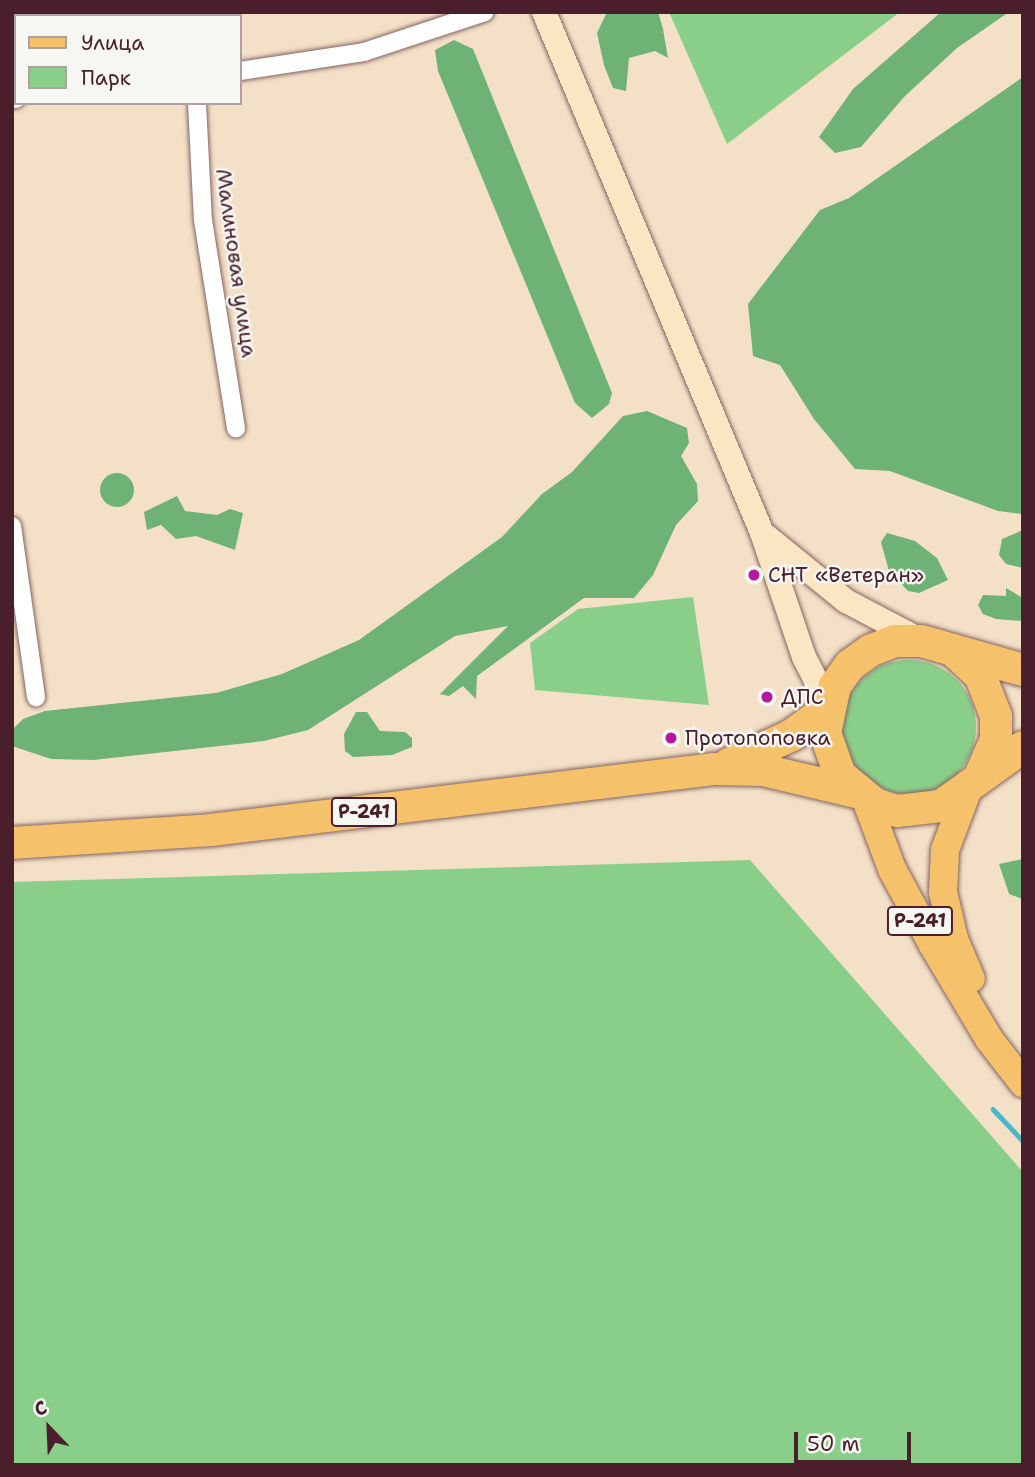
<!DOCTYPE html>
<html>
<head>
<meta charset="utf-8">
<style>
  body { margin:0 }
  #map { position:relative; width:1035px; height:1477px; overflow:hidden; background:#f3e0c7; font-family:"Shantell Sans",sans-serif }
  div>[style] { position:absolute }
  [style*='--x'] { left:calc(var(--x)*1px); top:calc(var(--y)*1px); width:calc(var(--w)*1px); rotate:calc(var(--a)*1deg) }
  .green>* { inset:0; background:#8acf89 }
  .round { border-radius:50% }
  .forest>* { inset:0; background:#6fb275 }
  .stream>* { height:4.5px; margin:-2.25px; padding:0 2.25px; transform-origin:2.25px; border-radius:2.25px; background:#4cb7c9 }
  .roads { filter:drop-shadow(0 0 2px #856362) drop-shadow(0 0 2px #856362) }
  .street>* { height:18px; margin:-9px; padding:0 9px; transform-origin:9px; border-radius:9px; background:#fff }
  .secondary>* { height:24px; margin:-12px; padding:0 12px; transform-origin:12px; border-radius:12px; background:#fbe6c4 }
  .primary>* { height:28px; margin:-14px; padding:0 14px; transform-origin:14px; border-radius:14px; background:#f5c16b }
  .highway>* { height:32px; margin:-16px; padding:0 16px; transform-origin:16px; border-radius:16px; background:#f5c16b }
  .dots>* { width:19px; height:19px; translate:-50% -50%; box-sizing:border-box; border:4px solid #f6f6f2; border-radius:50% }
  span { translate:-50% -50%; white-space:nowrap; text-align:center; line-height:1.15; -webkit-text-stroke:5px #f6f6f2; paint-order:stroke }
  .shield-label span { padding:2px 5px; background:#f6f6f2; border:2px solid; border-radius:5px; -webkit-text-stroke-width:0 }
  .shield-label { font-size:19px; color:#4a1f2b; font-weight:700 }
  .street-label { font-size:21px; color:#4a1f2b }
  .poi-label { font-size:21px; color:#4a1f2b }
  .left { translate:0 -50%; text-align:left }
  .frame { position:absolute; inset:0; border:14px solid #4a1f2b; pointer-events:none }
  .legend { position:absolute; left:14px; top:14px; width:228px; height:91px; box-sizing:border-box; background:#f6f6f2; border:2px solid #b1a0a2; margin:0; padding:9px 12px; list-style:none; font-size:21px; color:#4a1f2b }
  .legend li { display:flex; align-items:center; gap:14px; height:35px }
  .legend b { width:35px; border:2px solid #b1a0a2 }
  .north { position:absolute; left:14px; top:1393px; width:70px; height:70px; -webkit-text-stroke:5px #f6f6f2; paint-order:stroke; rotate:337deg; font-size:19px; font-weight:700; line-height:28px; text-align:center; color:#4a1f2b }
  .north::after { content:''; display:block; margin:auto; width:24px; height:32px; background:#4a1f2b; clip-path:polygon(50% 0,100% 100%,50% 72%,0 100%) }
  .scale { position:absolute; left:794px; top:1432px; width:117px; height:32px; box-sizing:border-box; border:4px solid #4a1f2b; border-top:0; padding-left:9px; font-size:21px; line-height:24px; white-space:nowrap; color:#4a1f2b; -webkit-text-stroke:5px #f6f6f2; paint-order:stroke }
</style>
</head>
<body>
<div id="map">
  <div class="green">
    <i style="clip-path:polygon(669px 12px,900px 12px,727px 144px)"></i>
    <i style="clip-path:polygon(693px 597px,709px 705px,535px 690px,530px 643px,578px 609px)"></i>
    <i class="round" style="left:842px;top:660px;width:134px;height:134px"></i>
    <i style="clip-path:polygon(750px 860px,1023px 1172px,1023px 1465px,12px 1465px,12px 882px)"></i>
  </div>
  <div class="forest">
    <i style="clip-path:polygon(607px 12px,658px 12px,663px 29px,668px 58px,655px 51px,629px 58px,626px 91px,613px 88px,604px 65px,597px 33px)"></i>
    <i style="clip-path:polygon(941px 12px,1009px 12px,957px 48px,904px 97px,861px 147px,835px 153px,819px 137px,853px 89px)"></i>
    <i style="clip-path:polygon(454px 40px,473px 49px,612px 393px,609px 404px,592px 418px,575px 403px,438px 71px,435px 50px)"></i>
    <i style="clip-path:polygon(1023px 77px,1023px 514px,998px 511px,890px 471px,855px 469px,814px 419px,780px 365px,753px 356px,748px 304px,820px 210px,849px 198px)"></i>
    <i style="clip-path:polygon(647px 411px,687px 428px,689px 443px,681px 456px,697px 484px,698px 501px,676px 525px,653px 575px,634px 598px,584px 598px,477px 676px,476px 699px,463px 686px,449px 696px,440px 694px,508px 626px,455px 636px,308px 730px,264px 741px,93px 760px,51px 759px,12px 746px,12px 730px,23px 719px,45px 711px,216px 693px,282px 674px,359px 640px,502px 537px,542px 494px,572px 472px,623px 416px)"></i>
    <i class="round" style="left:100px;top:473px;width:34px;height:34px"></i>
    <i style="clip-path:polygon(177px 496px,185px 511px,217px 515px,230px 509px,243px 513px,235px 550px,196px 536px,176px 539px,161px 525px,147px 530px,144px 512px)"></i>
    <i style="clip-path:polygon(1023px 530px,1023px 568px,1006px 564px,999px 555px,1002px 539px)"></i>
    <i style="clip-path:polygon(887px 533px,915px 541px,937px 558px,948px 580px,919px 593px,908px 591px,889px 571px,881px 542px)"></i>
    <i style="clip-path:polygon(1006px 588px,1023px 598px,1023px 621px,996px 619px,983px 614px,978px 605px,983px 595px,1006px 596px)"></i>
    <i style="clip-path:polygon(356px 712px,367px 712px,380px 731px,405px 732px,412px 738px,412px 747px,392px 755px,353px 757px,345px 751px,344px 734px)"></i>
    <i style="clip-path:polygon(1023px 859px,1023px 899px,1009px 894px,999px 864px)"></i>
  </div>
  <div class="stream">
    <i style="--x:993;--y:1109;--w:44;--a:46.8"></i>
  </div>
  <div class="roads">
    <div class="street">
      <i style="--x:240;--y:71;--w:125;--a:-8.7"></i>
      <i style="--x:364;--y:52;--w:127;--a:-18.3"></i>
      <i style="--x:12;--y:99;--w:4;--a:0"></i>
      <i style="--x:197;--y:103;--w:117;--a:87.1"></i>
      <i style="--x:203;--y:220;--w:211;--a:81"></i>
      <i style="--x:12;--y:526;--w:173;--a:82"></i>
    </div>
    <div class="secondary">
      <i style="--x:544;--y:12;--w:565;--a:67.29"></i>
      <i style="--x:762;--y:533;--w:131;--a:71.3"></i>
      <i style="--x:804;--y:657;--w:53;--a:62.9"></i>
      <i style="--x:766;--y:536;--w:103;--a:39.1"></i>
      <i style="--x:846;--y:601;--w:84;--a:27.8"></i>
    </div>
    <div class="primary">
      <i style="--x:968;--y:789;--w:65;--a:110.7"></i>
      <i style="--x:945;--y:850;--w:42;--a:92.7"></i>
      <i style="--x:943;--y:892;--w:48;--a:76.8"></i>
      <i style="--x:954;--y:939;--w:43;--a:67"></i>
      <i style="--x:865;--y:797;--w:77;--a:69.4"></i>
      <i style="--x:892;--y:869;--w:86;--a:61.7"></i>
      <i style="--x:933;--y:945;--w:109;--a:59.2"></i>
      <i style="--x:989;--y:1039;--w:56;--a:52.3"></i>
    </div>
    <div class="highway">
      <i style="--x:956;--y:653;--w:33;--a:43"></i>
      <i style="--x:980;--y:675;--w:44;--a:68.7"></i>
      <i style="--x:996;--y:716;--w:23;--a:90"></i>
      <i style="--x:996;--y:739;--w:40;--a:113.4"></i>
      <i style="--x:1023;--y:670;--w:106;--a:-164.1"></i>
      <i style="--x:921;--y:641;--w:26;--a:180"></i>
      <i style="--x:895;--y:641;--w:26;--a:159"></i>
      <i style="--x:871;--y:650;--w:26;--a:144"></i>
      <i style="--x:850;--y:665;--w:26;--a:126"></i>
      <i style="--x:835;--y:686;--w:48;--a:102"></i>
      <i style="--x:825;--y:733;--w:45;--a:70.3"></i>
      <i style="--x:840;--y:775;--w:45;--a:39.6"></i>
      <i style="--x:875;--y:804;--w:23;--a:18"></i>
      <i style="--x:897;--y:811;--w:44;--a:-6.5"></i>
      <i style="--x:941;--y:806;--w:101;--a:-35.7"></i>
      <i style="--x:729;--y:764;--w:69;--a:-24.7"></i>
      <i style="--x:792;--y:735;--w:42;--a:-36.3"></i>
      <i style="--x:12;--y:843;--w:199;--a:-3.7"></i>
      <i style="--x:211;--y:830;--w:508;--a:-6.9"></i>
      <i style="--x:715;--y:769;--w:48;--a:1.2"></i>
      <i style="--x:763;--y:770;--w:96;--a:13.3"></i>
    </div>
  </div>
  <div class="dots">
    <i style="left:754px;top:575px;background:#b5179e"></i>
    <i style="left:767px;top:697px;background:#b5179e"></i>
    <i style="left:671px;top:738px;background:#b5179e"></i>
  </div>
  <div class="shield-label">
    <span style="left:364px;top:812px">Р-241</span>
    <span style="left:920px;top:921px">Р-241</span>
  </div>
  <div class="street-label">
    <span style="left:236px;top:263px;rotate:82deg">Малиновая улица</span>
  </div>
  <div class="poi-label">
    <span class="left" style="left:768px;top:575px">СНТ «Ветеран»</span>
    <span class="left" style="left:781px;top:697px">ДПС</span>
    <span class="left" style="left:685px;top:738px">Протопоповка</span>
  </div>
  <div class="frame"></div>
  <ul class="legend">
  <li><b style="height:9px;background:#f5c16b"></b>Улица</li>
  <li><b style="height:19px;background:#8acf89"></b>Парк</li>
  </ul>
  <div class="north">С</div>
  <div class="scale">50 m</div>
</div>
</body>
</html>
